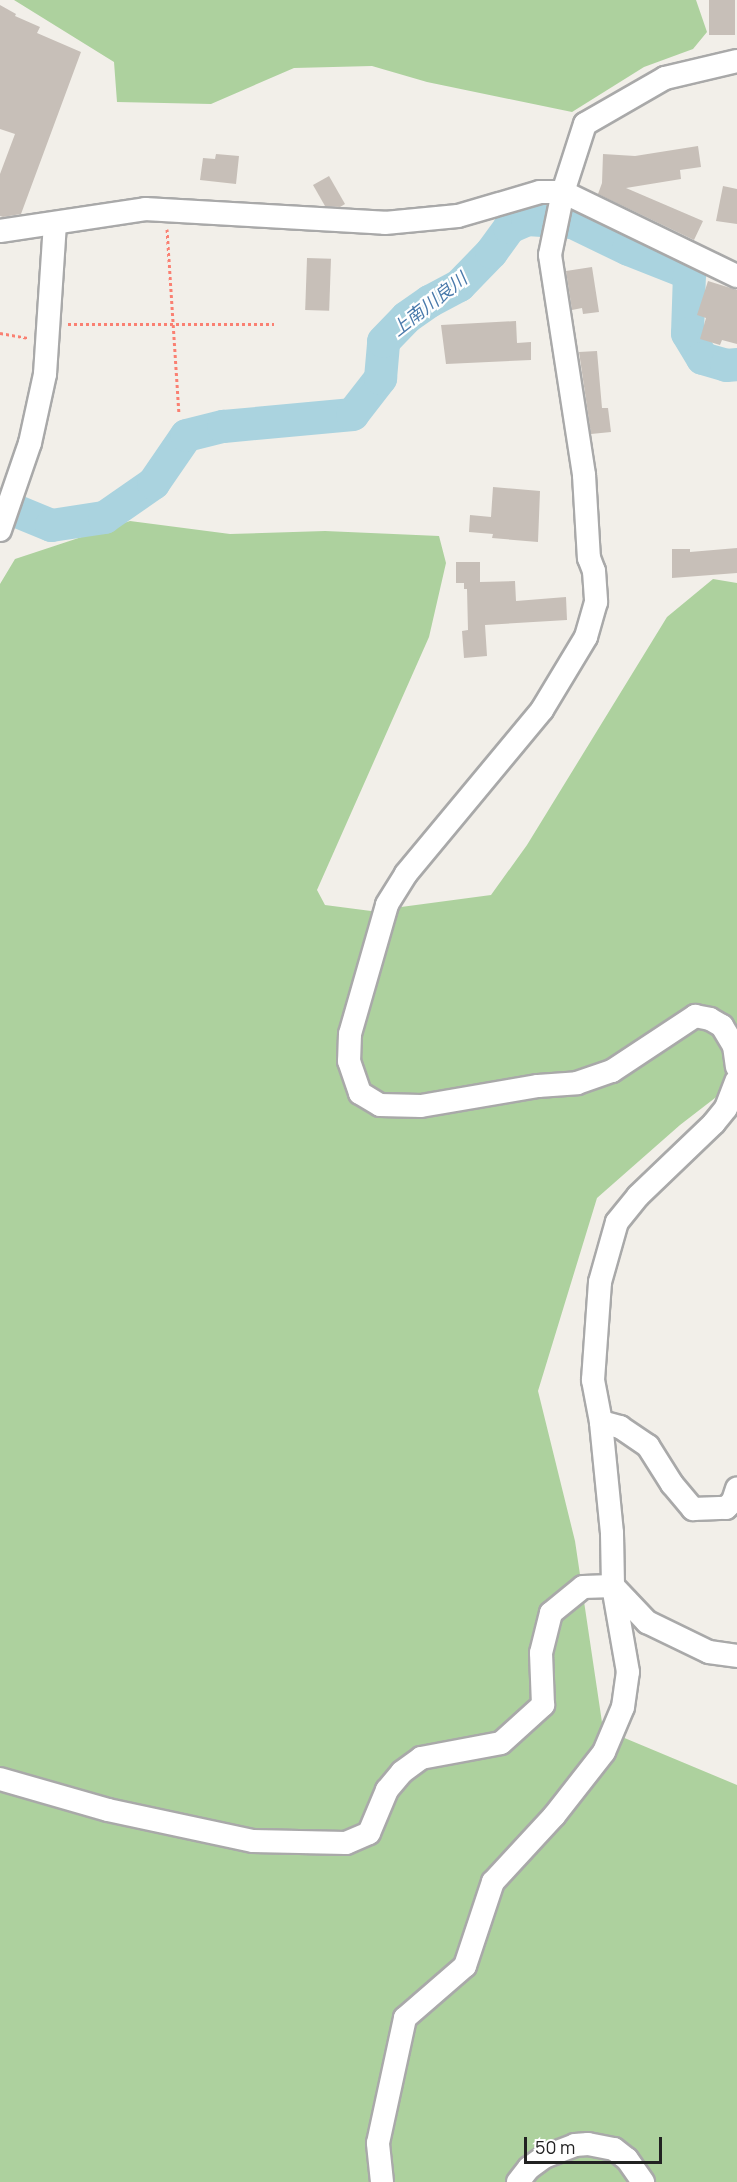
<!DOCTYPE html>
<html>
<head>
<meta charset="utf-8">
<style>
	body { margin:0 }
	#map { position:relative; width:737px; height:2182px; overflow:hidden; background:#f2efe9; font-family:Manrope,"Noto Sans JP",sans-serif }
	div>[style] { position:absolute }
	.forest>* { inset:0; background:#add19e }
	.river>* { height:33px; margin:-16.5px; padding:0 16.5px; transform-origin:16.5px; border-radius:16.5px; background:#aad3df }
	.building>* { inset:0; background:#c7bfb8; transform-origin:0 0 }
	.path>* { height:3px; margin-top:-1.5px; transform-origin:0; background:repeating-linear-gradient(90deg,#fa8072 0 3px,transparent 0 6px) }
	.roads { filter:drop-shadow(2px 0 #a9a9a9) drop-shadow(-2px 0 #a9a9a9) drop-shadow(0 2px #a9a9a9) drop-shadow(0 -2px #a9a9a9) }
	.street>* { height:22px; margin:-11px; padding:0 11px; transform-origin:11px; border-radius:11px; background:#fff }
	span { translate:-50% -50%; white-space:nowrap; text-align:center; line-height:1.15; -webkit-text-stroke:4.5px #fff; paint-order:stroke }
	.water-label { font-size:18px; color:#4a7aab; font-style:italic }
	.scale { position:absolute; left:524px; top:2137px; width:138px; height:27px; box-sizing:border-box; border:3px solid #222; border-top:0; padding-left:8px; font-size:18px; line-height:21px; white-space:nowrap; color:#222; -webkit-text-stroke:4px #fff; paint-order:stroke }
</style>
</head>
<body>
<div id="map">
	<div class="forest">
		<i style="clip-path:polygon(14px 0,696px 0,707px 32px,693px 49px,644px 67px,572px 112px,427px 82px,372px 66px,294px 68px,211px 104px,117px 102px,114px 62px)"></i>
		<i style="clip-path:polygon(130px 521px,230px 534px,325px 531px,439px 536px,446px 563px,429px 637px,317px 890px,325px 905px,371px 911px,491px 895px,527px 845px,667px 617px,713px 579px,737px 583px,737px 1081px,680px 1125px,597px 1198px,538px 1391px,575px 1541px,603px 1729px,737px 1785px,737px 2182px,0 2182px,0 584px,15px 559px)"></i>
	</div>
	<div class="river">
		<i style="left:0;top:504px;width:55px;rotate:22.4deg"></i>
		<i style="left:51px;top:525px;width:54px;rotate:-8.6deg"></i>
		<i style="left:104px;top:517px;width:60px;rotate:-34.8deg"></i>
		<i style="left:153px;top:483px;width:58px;rotate:-55.5deg"></i>
		<i style="left:186px;top:435px;width:38px;rotate:-14deg"></i>
		<i style="left:223px;top:426px;width:130px;rotate:-5.3deg"></i>
		<i style="left:352px;top:414px;width:46px;rotate:-52.1deg"></i>
		<i style="left:380px;top:378px;width:37px;rotate:-85deg"></i>
		<i style="left:383px;top:341px;width:33px;rotate:-46deg"></i>
		<i style="left:406px;top:317px;width:28px;rotate:-35deg"></i>
		<i style="left:429px;top:301px;width:34px;rotate:-28deg"></i>
		<i style="left:459px;top:285px;width:46px;rotate:-45.9deg"></i>
		<i style="left:491px;top:252px;width:31px;rotate:-54deg"></i>
		<i style="left:509px;top:227px;width:20px;rotate:-24deg"></i>
		<i style="left:527px;top:219px;width:45px;rotate:3.8deg"></i>
		<i style="left:572px;top:222px;width:62px;rotate:25.7deg"></i>
		<i style="left:628px;top:249px;width:66px;rotate:21.5deg"></i>
		<i style="left:689px;top:273px;width:60px;rotate:91.9deg"></i>
		<i style="left:687px;top:333px;width:29px;rotate:59deg"></i>
		<i style="left:702px;top:358px;width:25px;rotate:16deg"></i>
		<i style="left:726px;top:365px;width:11px;rotate:-5deg"></i>
	</div>
	<div class="building">
		<i style="left:709px;top:0;width:26px;height:35px"></i>
		<i style="clip-path:polygon(0 5px,16px 14px,15px 16px,40px 27px,37px 33px,81px 52px,21px 214px,3px 217px,0 216px,0 174px,15px 134px,0 129px)"></i>
		<i style="clip-path:polygon(698px 146px,701px 167px,680px 170px,681px 179px,626px 188px,703px 221px,694px 240px,598px 194px,602px 183px,603px 154px,635px 156px)"></i>
		<i style="clip-path:polygon(216px 154px,239px 156px,236px 184px,200px 180px,203px 158px,215px 159px)"></i>
		<i style="clip-path:polygon(329px 176px,345px 204px,340px 207px,325px 206px,313px 185px)"></i>
		<i style="clip-path:polygon(723px 186px,737px 189px,737px 224px,716px 221px)"></i>
		<i style="left:307px;top:258px;width:24px;height:52px;rotate:2deg"></i>
		<i style="clip-path:polygon(592px 267px,599px 312px,583px 314px,582px 308px,572px 310px,566px 271px)"></i>
		<i style="clip-path:polygon(708px 281px,737px 290px,737px 344px,722px 340px,720px 345px,700px 339px,706px 318px,697px 315px)"></i>
		<i style="clip-path:polygon(516px 321px,517px 343px,531px 342px,531px 360px,446px 364px,441px 325px)"></i>
		<i style="clip-path:polygon(597px 351px,602px 408px,608px 408px,611px 432px,591px 434px,579px 352px)"></i>
		<i style="clip-path:polygon(493px 487px,540px 491px,538px 542px,492px 538px,493px 534px,469px 532px,470px 515px,491px 517px)"></i>
		<i style="clip-path:polygon(737px 548px,737px 573px,672px 578px,672px 549px,690px 549px,690px 552px)"></i>
		<i style="clip-path:polygon(456px 562px,480px 562px,480px 582px,515px 581px,516px 601px,566px 597px,567px 620px,485px 625px,487px 656px,464px 658px,462px 631px,468px 630px,467px 589px,464px 589px,464px 583px,456px 583px)"></i>
	</div>
	<div class="path">
		<i style="left:167px;top:229px;width:184px;rotate:86.3deg"></i>
		<i style="left:68px;top:324px;width:206px"></i>
		<i style="left:0;top:333px;width:28px;rotate:10deg"></i>
	</div>
	<div class="roads">
		<div class="street">
			<i style="left:737px;top:61px;width:74px;rotate:166.7deg"></i>
			<i style="left:665px;top:78px;width:92px;rotate:150.1deg"></i>
			<i style="left:585px;top:124px;width:71px;rotate:107.9deg"></i>
			<i style="left:563px;top:192px;width:64px;rotate:101.7deg"></i>
			<i style="left:550px;top:255px;width:223px;rotate:81.2deg"></i>
			<i style="left:584px;top:475px;width:83px;rotate:86.6deg"></i>
			<i style="left:589px;top:558px;width:14px;rotate:69deg"></i>
			<i style="left:594px;top:571px;width:31px;rotate:86deg"></i>
			<i style="left:596px;top:602px;width:36px;rotate:106deg"></i>
			<i style="left:586px;top:637px;width:85px;rotate:121.1deg"></i>
			<i style="left:542px;top:710px;width:213px;rotate:129.7deg"></i>
			<i style="left:406px;top:874px;width:36px;rotate:122deg"></i>
			<i style="left:387px;top:905px;width:134px;rotate:106deg"></i>
			<i style="left:350px;top:1034px;width:27px;rotate:92deg"></i>
			<i style="left:349px;top:1061px;width:34px;rotate:71deg"></i>
			<i style="left:360px;top:1093px;width:23px;rotate:31deg"></i>
			<i style="left:380px;top:1105px;width:41px;rotate:1.4deg"></i>
			<i style="left:421px;top:1106px;width:119px;rotate:-9.7deg"></i>
			<i style="left:538px;top:1086px;width:39px;rotate:-4deg"></i>
			<i style="left:577px;top:1083px;width:37px;rotate:-19deg"></i>
			<i style="left:612px;top:1071px;width:100px;rotate:-33.5deg"></i>
			<i style="left:695px;top:1016px;width:15px;rotate:11deg"></i>
			<i style="left:710px;top:1019px;width:14px;rotate:30deg"></i>
			<i style="left:722px;top:1026px;width:23px;rotate:59deg"></i>
			<i style="left:734px;top:1046px;width:21px;rotate:82deg"></i>
			<i style="left:0;top:231px;width:147px;rotate:-8.6deg"></i>
			<i style="left:145px;top:209px;width:240px;rotate:3.3deg"></i>
			<i style="left:385px;top:223px;width:73px;rotate:-5.5deg"></i>
			<i style="left:458px;top:216px;width:85px;rotate:-16.3deg"></i>
			<i style="left:540px;top:192px;width:23px"></i>
			<i style="left:563px;top:192px;width:193px;rotate:25.8deg"></i>
			<i style="left:0;top:530px;width:92px;rotate:-71deg"></i>
			<i style="left:30px;top:443px;width:71px;rotate:-77.7deg"></i>
			<i style="left:45px;top:374px;width:150px;rotate:-86.2deg"></i>
			<i style="left:601px;top:1422px;width:20px;rotate:15deg"></i>
			<i style="left:620px;top:1427px;width:34px;rotate:34deg"></i>
			<i style="left:648px;top:1446px;width:45px;rotate:57.7deg"></i>
			<i style="left:672px;top:1484px;width:33px;rotate:50deg"></i>
			<i style="left:693px;top:1509px;width:33px;rotate:-2deg"></i>
			<i style="left:726px;top:1508px;width:10px;rotate:-45deg"></i>
			<i style="left:733px;top:1501px;width:13px;rotate:-72deg"></i>
			<i style="left:0;top:1779px;width:112px;rotate:16deg"></i>
			<i style="left:108px;top:1810px;width:148px;rotate:12.1deg"></i>
			<i style="left:253px;top:1841px;width:93px;rotate:1.2deg"></i>
			<i style="left:346px;top:1843px;width:25px;rotate:-23deg"></i>
			<i style="left:369px;top:1833px;width:47px;rotate:-67.3deg"></i>
			<i style="left:387px;top:1790px;width:23px;rotate:-50deg"></i>
			<i style="left:402px;top:1772px;width:24px;rotate:-36deg"></i>
			<i style="left:421px;top:1758px;width:81px;rotate:-10.6deg"></i>
			<i style="left:501px;top:1743px;width:57px;rotate:-42.1deg"></i>
			<i style="left:543px;top:1705px;width:52px;rotate:-92.2deg"></i>
			<i style="left:541px;top:1653px;width:41px;rotate:-76deg"></i>
			<i style="left:551px;top:1613px;width:41px;rotate:-39.1deg"></i>
			<i style="left:583px;top:1587px;width:30px;rotate:-2deg"></i>
			<i style="left:613px;top:1586px;width:50px;rotate:46.6deg"></i>
			<i style="left:647px;top:1622px;width:69px;rotate:25.8deg"></i>
			<i style="left:709px;top:1652px;width:28px;rotate:8deg"></i>
			<i style="left:382px;top:2182px;width:39px;rotate:-96deg"></i>
			<i style="left:378px;top:2143px;width:128px;rotate:-77.8deg"></i>
			<i style="left:405px;top:2018px;width:79px;rotate:-40.9deg"></i>
			<i style="left:465px;top:1966px;width:89px;rotate:-71.6deg"></i>
			<i style="left:493px;top:1882px;width:90px;rotate:-47.3deg"></i>
			<i style="left:554px;top:1816px;width:81px;rotate:-52deg"></i>
			<i style="left:604px;top:1752px;width:49px;rotate:-67.1deg"></i>
			<i style="left:623px;top:1707px;width:35px;rotate:-82deg"></i>
			<i style="left:628px;top:1672px;width:87px;rotate:-99.9deg"></i>
			<i style="left:613px;top:1586px;width:53px;rotate:-91.1deg"></i>
			<i style="left:612px;top:1533px;width:112px;rotate:-95.7deg"></i>
			<i style="left:601px;top:1422px;width:43px;rotate:-100.8deg"></i>
			<i style="left:593px;top:1380px;width:98px;rotate:-85.9deg"></i>
			<i style="left:600px;top:1282px;width:62px;rotate:-74.2deg"></i>
			<i style="left:617px;top:1222px;width:33px;rotate:-51deg"></i>
			<i style="left:638px;top:1196px;width:105px;rotate:-43.8deg"></i>
			<i style="left:714px;top:1123px;width:19px;rotate:-51deg"></i>
			<i style="left:726px;top:1108px;width:30px;rotate:-69deg"></i>
			<i style="left:518px;top:2182px;width:18px;rotate:-52deg"></i>
			<i style="left:529px;top:2168px;width:19px;rotate:-36deg"></i>
			<i style="left:544px;top:2157px;width:33px;rotate:-21deg"></i>
			<i style="left:575px;top:2145px;width:13px;rotate:-4deg"></i>
			<i style="left:588px;top:2144px;width:26px;rotate:11deg"></i>
			<i style="left:614px;top:2149px;width:16px;rotate:38deg"></i>
			<i style="left:627px;top:2159px;width:28px;rotate:55deg"></i>
		</div>
	</div>
	<div class="water-label">
		<span style="left:429px;top:304px;rotate:-38deg">上南川良川</span>
	</div>
	<div class="scale">50 m</div>
</div>
</body>
</html>
